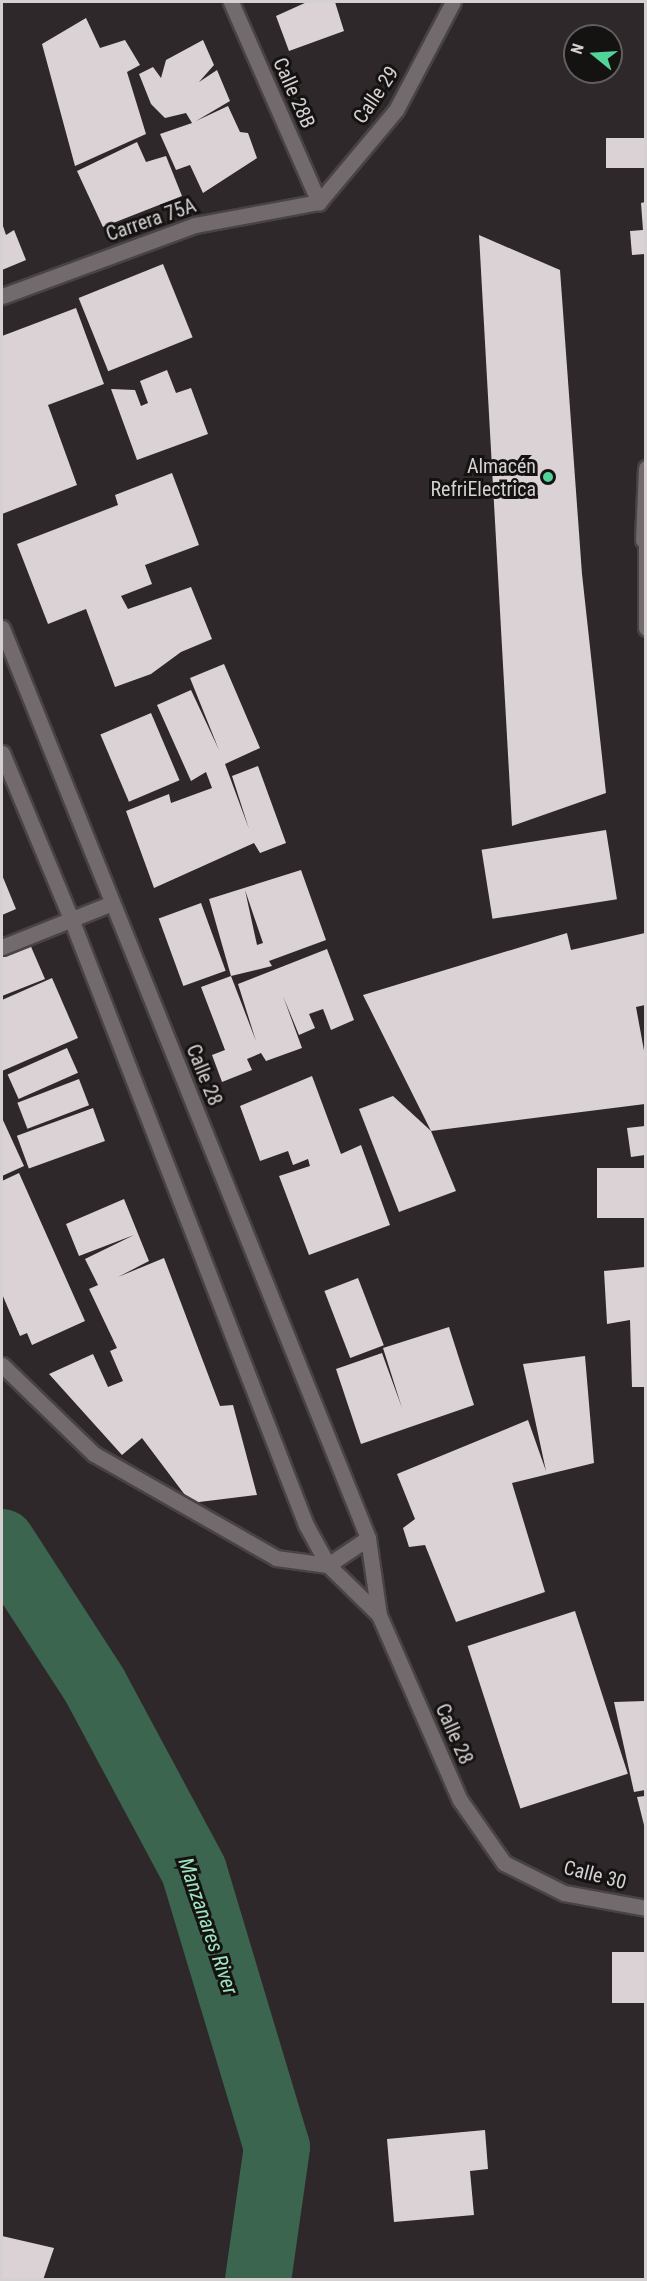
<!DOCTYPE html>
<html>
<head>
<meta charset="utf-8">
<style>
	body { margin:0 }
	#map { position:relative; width:647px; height:2281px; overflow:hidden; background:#2f282a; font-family:"Roboto Condensed",sans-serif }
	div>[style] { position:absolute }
	.river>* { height:66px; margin:-33px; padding:0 33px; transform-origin:33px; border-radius:33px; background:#3b654f }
	.building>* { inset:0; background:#dbd2d5; transform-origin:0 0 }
	.roads { filter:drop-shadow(2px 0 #484344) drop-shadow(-2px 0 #484344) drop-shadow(0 2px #484344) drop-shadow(0 -2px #484344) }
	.lane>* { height:15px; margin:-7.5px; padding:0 7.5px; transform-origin:7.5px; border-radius:7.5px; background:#726a6d }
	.street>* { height:15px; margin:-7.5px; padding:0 7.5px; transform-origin:7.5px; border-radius:7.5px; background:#726a6d }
	.dots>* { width:16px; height:16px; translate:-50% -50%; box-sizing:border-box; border:3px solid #151212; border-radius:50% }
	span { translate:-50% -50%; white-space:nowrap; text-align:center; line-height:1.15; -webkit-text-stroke:6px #151212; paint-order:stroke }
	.street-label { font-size:20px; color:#d5d1d2 }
	.poi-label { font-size:20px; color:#d5d1d2 }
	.right { translate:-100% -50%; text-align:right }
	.water-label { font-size:21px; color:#9ee5be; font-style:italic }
	.frame { position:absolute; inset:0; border:3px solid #d5d1d2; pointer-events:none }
	.north { position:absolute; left:563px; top:24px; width:60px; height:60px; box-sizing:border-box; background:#151212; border:2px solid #625e5f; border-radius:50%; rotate:288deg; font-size:16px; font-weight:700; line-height:24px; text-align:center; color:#d5d1d2 }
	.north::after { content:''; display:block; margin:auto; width:21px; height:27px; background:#52d397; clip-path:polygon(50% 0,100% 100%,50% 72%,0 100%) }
</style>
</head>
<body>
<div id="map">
	<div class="river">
		<i style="left:2px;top:1542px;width:171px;rotate:57.1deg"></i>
		<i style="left:95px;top:1686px;width:210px;rotate:61.8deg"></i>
		<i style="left:194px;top:1871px;width:288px;rotate:73.3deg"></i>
		<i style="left:277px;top:2147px;width:134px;rotate:98.1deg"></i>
	</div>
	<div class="building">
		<i style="clip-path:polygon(307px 2px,335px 2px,344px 31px,289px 51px,276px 16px)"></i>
		<i style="clip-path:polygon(86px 18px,100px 48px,125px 40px,140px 65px,127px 72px,146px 134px,75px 166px,42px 44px)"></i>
		<i style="clip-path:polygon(203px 40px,214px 65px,199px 82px,217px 70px,230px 101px,196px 121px,228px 106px,240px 132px,248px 133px,257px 158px,203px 193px,190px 165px,176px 170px,160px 134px,192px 123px,186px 113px,165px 118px,151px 104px,139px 74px,153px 67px,161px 78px,166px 60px)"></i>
		<i style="left:645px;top:138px;width:30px;height:39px;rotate:90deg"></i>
		<i style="clip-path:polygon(137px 142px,146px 162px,166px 156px,182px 196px,103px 227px,77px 171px)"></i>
		<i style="clip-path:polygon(645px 202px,645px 254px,632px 255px,630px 231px,643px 230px,641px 203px)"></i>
		<i style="clip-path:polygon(2px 223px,6px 235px,14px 230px,26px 260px,2px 270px)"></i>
		<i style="clip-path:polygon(479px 235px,560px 270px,582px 574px,606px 793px,512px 826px)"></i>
		<i style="left:163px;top:264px;width:79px;height:91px;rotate:68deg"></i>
		<i style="clip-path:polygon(76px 308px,104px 384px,48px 405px,77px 485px,2px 514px,2px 336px)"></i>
		<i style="clip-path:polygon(167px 370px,176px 393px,191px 388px,208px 434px,137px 460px,111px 389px,135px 390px,141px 406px,148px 403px,140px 381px)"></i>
		<i style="clip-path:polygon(172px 473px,199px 545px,145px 565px,152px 584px,121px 596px,128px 609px,191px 587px,212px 639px,181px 652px,151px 674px,115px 687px,86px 609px,48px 624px,17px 544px,118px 505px,115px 495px)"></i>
		<i style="clip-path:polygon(224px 664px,260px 748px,225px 764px,249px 829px,232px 776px,258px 766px,286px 843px,260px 853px,254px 843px,154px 888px,126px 811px,169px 794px,171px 803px,212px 788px,206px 772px,191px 781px,157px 705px,191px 690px,219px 750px,190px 678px)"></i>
		<i style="left:151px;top:713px;width:73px;height:55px;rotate:67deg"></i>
		<i style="left:606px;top:830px;width:70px;height:126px;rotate:81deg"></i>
		<i style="clip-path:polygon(evenodd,301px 870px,326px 940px,269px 961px,272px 966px,231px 976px,256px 1041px,238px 984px,327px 949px,354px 1020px,331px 1030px,323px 1009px,309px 1014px,315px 1028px,299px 1035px,283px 996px,302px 1048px,266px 1061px,261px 1053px,247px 1059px,252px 1070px,222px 1082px,212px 1055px,225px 1050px,201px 987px,231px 976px,209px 899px,301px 870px,245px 890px,263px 943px,257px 945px,245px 890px)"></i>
		<i style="clip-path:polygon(2px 875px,16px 909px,2px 915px)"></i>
		<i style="left:201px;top:903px;width:72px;height:45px;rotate:70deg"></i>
		<i style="clip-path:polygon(567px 933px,571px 950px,645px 933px,645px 1005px,636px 1007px,645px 1056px,645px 1104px,431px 1131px,363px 995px)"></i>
		<i style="clip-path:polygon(29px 942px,45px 979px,2px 996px,2px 953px)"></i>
		<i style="clip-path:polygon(52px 978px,78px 1038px,2px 1071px,2px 1000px)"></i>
		<i style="left:67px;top:1048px;width:27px;height:65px;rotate:66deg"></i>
		<i style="clip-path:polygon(312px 1076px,341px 1154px,361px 1145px,390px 1225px,309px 1255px,279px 1176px,310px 1166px,308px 1159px,293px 1165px,288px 1151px,260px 1161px,240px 1106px)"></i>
		<i style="left:79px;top:1079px;width:28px;height:66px;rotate:69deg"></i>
		<i style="clip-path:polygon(393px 1096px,431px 1131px,456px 1191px,399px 1212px,359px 1109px)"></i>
		<i style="left:93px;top:1108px;width:35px;height:81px;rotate:70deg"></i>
		<i style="clip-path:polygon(2px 1118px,24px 1166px,2px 1176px)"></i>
		<i style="clip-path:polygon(645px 1126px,645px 1155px,631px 1157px,627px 1128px)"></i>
		<i style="left:645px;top:1168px;width:50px;height:48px;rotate:90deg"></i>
		<i style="clip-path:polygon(19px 1173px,85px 1321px,32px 1345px,27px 1333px,20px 1336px,2px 1294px,2px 1181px)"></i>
		<i style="clip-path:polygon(124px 1199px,149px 1261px,118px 1277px,164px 1258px,220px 1406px,233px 1405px,257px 1495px,191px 1503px,142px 1438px,122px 1455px,49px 1374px,93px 1354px,108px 1387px,123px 1381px,110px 1351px,117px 1348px,89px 1289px,98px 1285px,85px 1259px,134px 1235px,79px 1256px,66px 1224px)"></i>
		<i style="clip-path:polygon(645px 1267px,645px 1387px,632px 1387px,630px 1320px,607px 1324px,604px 1271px)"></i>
		<i style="left:358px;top:1278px;width:72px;height:36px;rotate:69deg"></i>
		<i style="clip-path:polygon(449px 1327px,474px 1405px,361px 1444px,336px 1369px,382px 1353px,402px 1408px,383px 1348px)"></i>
		<i style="clip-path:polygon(585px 1356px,594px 1463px,512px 1483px,545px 1592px,456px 1622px,425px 1545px,409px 1547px,403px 1528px,415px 1519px,397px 1474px,528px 1420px,546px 1471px,523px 1364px)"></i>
		<i style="left:575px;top:1611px;width:171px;height:113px;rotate:72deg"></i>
		<i style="clip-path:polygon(645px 1701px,645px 1790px,634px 1792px,614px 1702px)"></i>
		<i style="clip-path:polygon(645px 1796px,645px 1829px,637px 1797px)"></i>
		<i style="left:645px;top:1952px;width:51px;height:33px;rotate:90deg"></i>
		<i style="clip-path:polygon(485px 2130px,488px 2169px,470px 2171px,474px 2215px,394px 2222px,387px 2139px)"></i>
		<i style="clip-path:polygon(2px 2236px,54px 2248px,43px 2280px,2px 2280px)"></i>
	</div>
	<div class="roads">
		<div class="lane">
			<i style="left:643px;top:540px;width:72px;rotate:-87.6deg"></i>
			<i style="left:646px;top:540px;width:88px;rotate:90deg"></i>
		</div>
		<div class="street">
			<i style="left:231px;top:2px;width:219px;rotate:66.3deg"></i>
			<i style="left:319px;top:202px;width:120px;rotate:-50.1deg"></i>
			<i style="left:396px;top:110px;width:122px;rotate:-62.2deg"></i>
			<i style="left:2px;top:296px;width:206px;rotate:-20.2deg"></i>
			<i style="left:195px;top:225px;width:126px;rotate:-10.5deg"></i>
			<i style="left:2px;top:628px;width:981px;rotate:68.09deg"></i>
			<i style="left:368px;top:1538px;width:78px;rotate:81.9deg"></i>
			<i style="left:379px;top:1615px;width:202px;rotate:66.4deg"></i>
			<i style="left:460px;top:1800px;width:77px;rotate:55.1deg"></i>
			<i style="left:504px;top:1863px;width:67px;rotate:26.6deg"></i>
			<i style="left:564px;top:1893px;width:83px;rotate:10.4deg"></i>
			<i style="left:2px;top:753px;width:177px;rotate:67.4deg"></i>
			<i style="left:70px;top:916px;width:653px;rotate:68.82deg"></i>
			<i style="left:306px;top:1525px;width:46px;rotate:61.2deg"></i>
			<i style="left:328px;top:1565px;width:71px;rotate:44.4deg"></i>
			<i style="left:2px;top:947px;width:118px;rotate:-21.8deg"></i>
			<i style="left:2px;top:1365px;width:128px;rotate:44.1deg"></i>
			<i style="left:94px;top:1454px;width:210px;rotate:29.7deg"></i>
			<i style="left:276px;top:1558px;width:52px;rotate:7.7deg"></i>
			<i style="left:328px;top:1565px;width:48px;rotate:-34deg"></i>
		</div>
	</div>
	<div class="dots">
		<i style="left:548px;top:477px;background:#52d397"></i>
	</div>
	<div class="street-label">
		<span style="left:294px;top:93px;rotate:66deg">Calle 28B</span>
		<span style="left:376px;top:95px;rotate:-56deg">Calle 29</span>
		<span style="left:151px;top:220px;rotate:-19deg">Carrera 75A</span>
		<span style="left:204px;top:1075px;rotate:68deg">Calle 28</span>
		<span style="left:454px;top:1734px;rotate:66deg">Calle 28</span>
		<span style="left:595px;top:1875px;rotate:14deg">Calle 30</span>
	</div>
	<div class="poi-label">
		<span class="right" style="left:536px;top:478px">Almacén<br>RefriElectrica</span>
	</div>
	<div class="water-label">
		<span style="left:208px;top:1926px;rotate:71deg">Manzanares River</span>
	</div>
	<div class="frame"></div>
	<div class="north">N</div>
</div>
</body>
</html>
